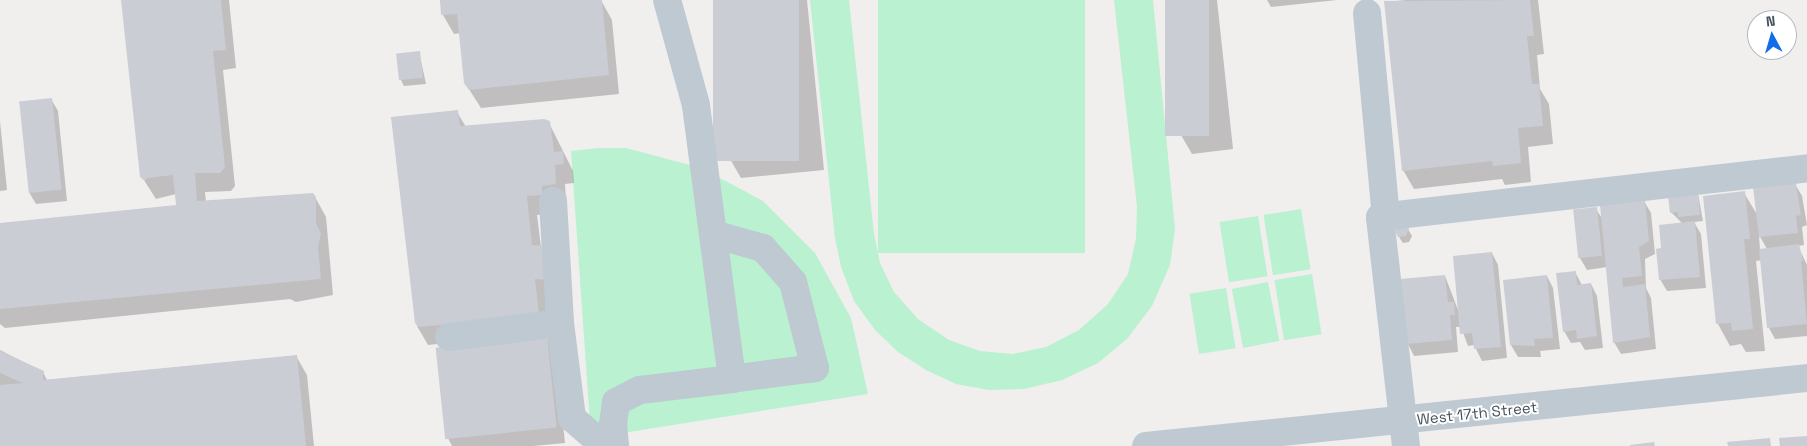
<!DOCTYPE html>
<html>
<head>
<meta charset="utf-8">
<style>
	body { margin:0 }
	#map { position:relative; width:1807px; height:446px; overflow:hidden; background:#f1eeee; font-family:"Space Grotesk",sans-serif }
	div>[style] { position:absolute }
	.green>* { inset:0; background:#baf1d0; transform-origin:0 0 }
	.shadow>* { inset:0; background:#0003 }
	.building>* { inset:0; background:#cbcdd4; transform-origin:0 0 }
	.minor>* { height:28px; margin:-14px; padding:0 14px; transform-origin:14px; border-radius:14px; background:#bec9d1 }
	span { translate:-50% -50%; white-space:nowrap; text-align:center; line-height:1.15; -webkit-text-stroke:4px #fff; paint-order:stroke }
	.street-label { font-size:15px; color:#46525d }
	.north { position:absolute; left:1747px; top:10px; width:50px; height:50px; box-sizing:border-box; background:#fff; border:1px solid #b5babe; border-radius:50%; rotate:354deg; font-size:14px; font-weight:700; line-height:20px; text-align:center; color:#46525d }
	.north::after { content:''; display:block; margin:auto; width:18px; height:22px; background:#106eea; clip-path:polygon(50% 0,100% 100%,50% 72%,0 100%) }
</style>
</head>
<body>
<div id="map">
	<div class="green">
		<i style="clip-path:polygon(810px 0,849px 0,874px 234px,880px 263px,894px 292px,918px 319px,949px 340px,980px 351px,1012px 354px,1046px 347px,1079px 330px,1108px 304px,1128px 274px,1136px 239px,1137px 207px,1114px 0,1153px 0,1175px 229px,1170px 265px,1152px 306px,1127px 339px,1098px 363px,1062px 380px,1024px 389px,989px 390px,956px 384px,926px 370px,898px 352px,875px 330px,854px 301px,841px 267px,835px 238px)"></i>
		<i style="left:878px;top:0;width:207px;height:253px"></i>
		<i style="clip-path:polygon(599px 148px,626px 148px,701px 168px,763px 201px,815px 253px,851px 318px,868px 394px,604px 436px,590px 423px,571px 151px)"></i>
		<i style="left:1301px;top:209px;width:61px;height:38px;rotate:81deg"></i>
		<i style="left:1258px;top:216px;width:61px;height:39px;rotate:81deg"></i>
		<i style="left:1312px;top:274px;width:61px;height:38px;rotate:81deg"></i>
		<i style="left:1268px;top:282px;width:60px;height:37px;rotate:79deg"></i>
		<i style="left:1226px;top:288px;width:61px;height:37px;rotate:81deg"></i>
	</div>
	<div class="shadow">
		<i style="clip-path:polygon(123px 0,229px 0,236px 68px,223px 70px,235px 186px,231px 191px,205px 192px,206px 202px,315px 197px,326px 217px,333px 295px,296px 302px,290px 299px,5px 328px,0 324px,0 224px,177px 206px,176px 194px,156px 199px,142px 177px)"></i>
		<i style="clip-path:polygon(440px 0,602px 2px,612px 20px,619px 94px,481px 108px,465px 83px,461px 33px,454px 34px,443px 15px)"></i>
		<i style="clip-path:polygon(714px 0,807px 0,824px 170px,741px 178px,730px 159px)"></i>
		<i style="clip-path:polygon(1167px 0,1217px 0,1233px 149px,1192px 154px,1181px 135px)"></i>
		<i style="clip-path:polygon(1267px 0,1337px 0,1271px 7px)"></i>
		<i style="clip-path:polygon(1406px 0,1538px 0,1544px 54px,1537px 55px,1540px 89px,1549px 104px,1553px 144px,1528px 147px,1531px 182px,1505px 185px,1502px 179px,1414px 189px,1403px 170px,1385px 2px)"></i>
		<i style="clip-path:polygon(419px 52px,426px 84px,404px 86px,401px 80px)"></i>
		<i style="clip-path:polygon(51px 99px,58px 111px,67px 201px,36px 204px,29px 192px)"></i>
		<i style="clip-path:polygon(457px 112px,466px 127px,550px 125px,573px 171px,574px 183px,565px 184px,566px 202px,552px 214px,537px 215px,541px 247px,549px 248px,549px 332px,428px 345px,417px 326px,392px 118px)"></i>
		<i style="clip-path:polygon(0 121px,7px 190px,0 191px)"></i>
		<i style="clip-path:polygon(evenodd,1795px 184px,1802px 196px,1807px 225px,1802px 227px,1804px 245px,1798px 246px,1807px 265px,1807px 336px,1775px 339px,1769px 328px,1762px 260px,1756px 261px,1765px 351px,1746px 352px,1741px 344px,1730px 346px,1718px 324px,1705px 197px,1744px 193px,1758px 216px,1795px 184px,1759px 235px,1767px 249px,1760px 250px,1759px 235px)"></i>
		<i style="clip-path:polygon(1698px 194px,1703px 221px,1694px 222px,1701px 234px,1706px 288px,1667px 291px,1660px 279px,1663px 249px,1683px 224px,1671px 212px)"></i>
		<i style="clip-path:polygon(1644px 201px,1651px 213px,1655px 254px,1645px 259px,1646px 288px,1651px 298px,1656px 349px,1621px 354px,1614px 342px,1607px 267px,1587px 270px,1580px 258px,1596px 209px,1603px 220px)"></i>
		<i style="clip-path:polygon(1405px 224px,1412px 236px,1409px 242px,1403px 243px,1399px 237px)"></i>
		<i style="clip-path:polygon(1492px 253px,1498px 265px,1507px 358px,1482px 361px,1474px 345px,1468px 346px,1461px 327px,1456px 327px,1458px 352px,1414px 356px,1408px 344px,1445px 276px,1460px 315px)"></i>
		<i style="clip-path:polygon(1575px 272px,1582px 285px,1591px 284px,1597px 296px,1603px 348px,1585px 350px,1580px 342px,1571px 343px,1564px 331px)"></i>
		<i style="clip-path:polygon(1547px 276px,1553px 288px,1560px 349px,1540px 351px,1541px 357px,1518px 357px,1511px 345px)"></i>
		<i style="clip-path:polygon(546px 337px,556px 354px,565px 443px,533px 446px,452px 446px,448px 438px)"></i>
		<i style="clip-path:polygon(0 350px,43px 372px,47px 380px,296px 356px,307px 375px,314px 446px,0 446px)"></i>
	</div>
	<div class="building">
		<i style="clip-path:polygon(121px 0,221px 0,226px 50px,213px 51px,225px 167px,220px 173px,195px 173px,197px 201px,313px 193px,316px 197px,316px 223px,321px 234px,318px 247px,321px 279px,0 309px,0 223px,176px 205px,173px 175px,147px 178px,145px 181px,140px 177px)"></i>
		<i style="clip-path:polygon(440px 0,602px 0,609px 75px,469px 90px,464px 83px,457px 14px,441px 15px)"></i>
		<i style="left:713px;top:0;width:86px;height:161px"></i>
		<i style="left:1165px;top:0;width:44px;height:136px"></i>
		<i style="clip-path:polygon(1530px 0,1534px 36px,1527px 36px,1532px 84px,1539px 84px,1543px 126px,1518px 128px,1521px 163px,1493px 166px,1492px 161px,1402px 171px,1384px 1px)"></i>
		<i style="left:420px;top:51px;width:27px;height:24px;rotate:84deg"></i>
		<i style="left:52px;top:98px;width:92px;height:33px;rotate:84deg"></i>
		<i style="clip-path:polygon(458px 110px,460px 126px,544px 119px,550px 121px,554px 152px,563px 151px,564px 164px,555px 165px,556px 184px,542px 186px,542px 195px,527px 196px,532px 245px,547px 246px,549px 280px,535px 279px,539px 313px,531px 316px,419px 327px,415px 323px,391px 117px)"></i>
		<i style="clip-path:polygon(1796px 183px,1801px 215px,1796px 216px,1798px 233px,1759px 237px,1753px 187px)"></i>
		<i style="clip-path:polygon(1745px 191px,1750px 239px,1744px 239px,1753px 329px,1732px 331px,1731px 323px,1716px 324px,1703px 196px)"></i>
		<i style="clip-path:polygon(1698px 193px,1700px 215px,1678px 217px,1678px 212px,1670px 213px,1668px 196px)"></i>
		<i style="clip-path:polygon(1645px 200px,1649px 241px,1639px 247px,1642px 276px,1622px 278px,1623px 287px,1645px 284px,1650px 337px,1613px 343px,1600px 205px)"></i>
		<i style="left:1597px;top:207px;width:49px;height:24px;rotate:84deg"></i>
		<i style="clip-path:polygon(1695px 221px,1700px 277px,1659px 280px,1656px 249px,1661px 248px,1659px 225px)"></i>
		<i style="clip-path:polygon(1405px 223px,1409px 229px,1406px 236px,1398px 237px,1395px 231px,1398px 224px)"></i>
		<i style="clip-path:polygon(1799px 244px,1803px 261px,1801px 261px,1807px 324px,1767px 328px,1759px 249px)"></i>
		<i style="clip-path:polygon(1492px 252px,1501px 347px,1474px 349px,1472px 333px,1460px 334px,1453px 256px)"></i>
		<i style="clip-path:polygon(1576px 271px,1577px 285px,1591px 283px,1597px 336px,1577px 339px,1576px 330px,1563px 332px,1556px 273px)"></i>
		<i style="clip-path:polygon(1445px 275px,1448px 302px,1454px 302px,1455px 315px,1450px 315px,1452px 340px,1406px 344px,1400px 279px)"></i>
		<i style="clip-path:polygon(1547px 275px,1553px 338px,1534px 339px,1535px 346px,1510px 345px,1503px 280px)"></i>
		<i style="left:547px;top:336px;width:92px;height:112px;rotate:84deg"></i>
		<i style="clip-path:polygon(0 351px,44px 371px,43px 380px,297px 355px,306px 446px,0 446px,0 385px,23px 383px,0 373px)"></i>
		<i style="clip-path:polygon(1807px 436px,1807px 446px,1780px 446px,1779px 438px)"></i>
		<i style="clip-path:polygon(1770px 438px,1771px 446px,1728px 446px,1727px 442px)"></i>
		<i style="clip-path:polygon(1654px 442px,1655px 446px,1630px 446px,1630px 445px)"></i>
	</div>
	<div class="minor">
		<i style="left:1367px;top:13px;width:204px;rotate:84.7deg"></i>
		<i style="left:553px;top:201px;width:122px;rotate:86.7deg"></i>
		<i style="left:560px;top:323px;width:96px;rotate:82.8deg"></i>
		<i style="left:572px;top:418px;width:35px;rotate:41deg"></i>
		<i style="left:598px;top:441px;width:18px;rotate:16deg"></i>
		<i style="left:713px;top:234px;width:52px;rotate:15.6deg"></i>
		<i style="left:763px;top:248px;width:45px;rotate:48.6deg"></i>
		<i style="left:793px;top:282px;width:89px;rotate:75.7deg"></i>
		<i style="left:815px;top:368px;width:84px;rotate:172.5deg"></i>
		<i style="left:449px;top:337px;width:112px;rotate:-7.2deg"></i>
		<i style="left:615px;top:446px;width:22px;rotate:-95deg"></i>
		<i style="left:613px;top:424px;width:22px;rotate:-82deg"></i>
		<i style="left:616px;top:402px;width:27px;rotate:-27deg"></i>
		<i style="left:640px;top:390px;width:93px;rotate:-6.8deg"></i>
		<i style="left:732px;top:379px;width:276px;rotate:-97.5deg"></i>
		<i style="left:696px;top:105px;width:109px;rotate:-105.4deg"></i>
		<i style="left:1146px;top:446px;width:664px;rotate:-5.87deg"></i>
		<i style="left:1406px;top:446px;width:230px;rotate:-96.5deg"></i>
		<i style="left:1380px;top:217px;width:430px;rotate:-6.5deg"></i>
	</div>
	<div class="street-label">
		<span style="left:1477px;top:413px;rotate:-6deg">West 17th Street</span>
	</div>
	<div class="north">N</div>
</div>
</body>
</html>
